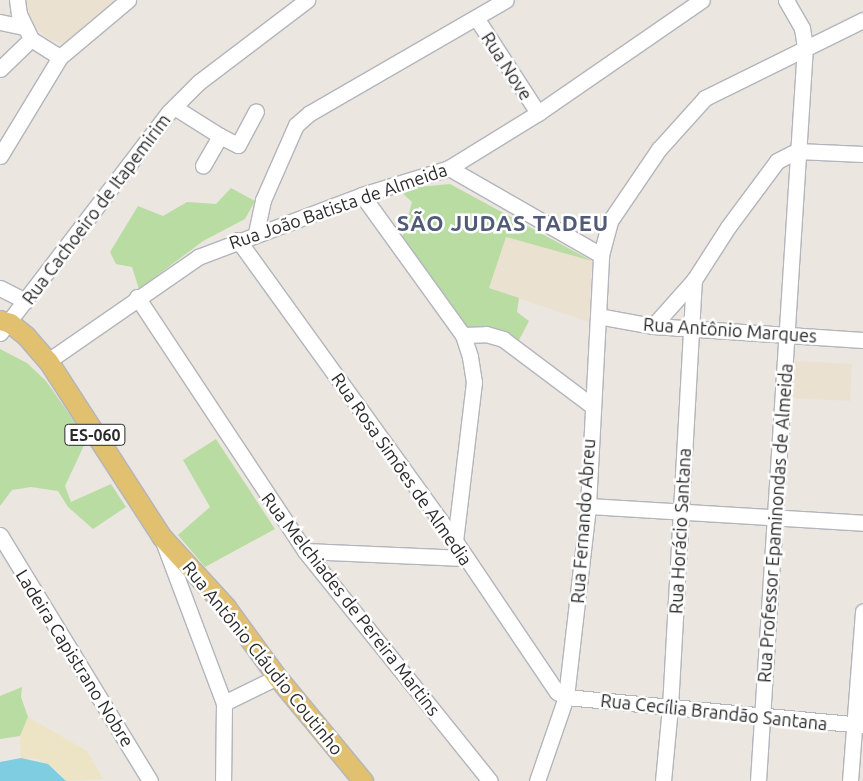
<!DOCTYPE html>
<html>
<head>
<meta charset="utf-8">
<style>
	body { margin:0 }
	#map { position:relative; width:863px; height:781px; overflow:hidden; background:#ebe6df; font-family:Ubuntu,sans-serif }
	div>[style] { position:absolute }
	.education>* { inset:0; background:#ebe1d1; transform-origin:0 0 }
	.green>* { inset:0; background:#b9dca2 }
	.sand>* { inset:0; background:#ede4c6 }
	.water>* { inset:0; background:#7ecde1 }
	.roads { filter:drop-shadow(1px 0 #b3b5bd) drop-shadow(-1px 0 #b3b5bd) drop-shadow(0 1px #b3b5bd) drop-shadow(0 -1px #b3b5bd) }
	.minor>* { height:15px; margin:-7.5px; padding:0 7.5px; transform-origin:7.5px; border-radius:7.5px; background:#fff }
	.major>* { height:19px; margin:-9.5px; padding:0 9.5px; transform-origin:9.5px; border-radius:9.5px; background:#e1c06f }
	span { translate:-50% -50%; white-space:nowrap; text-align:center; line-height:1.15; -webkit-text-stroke:5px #fff; paint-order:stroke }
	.shield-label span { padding:1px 4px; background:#fff; border:1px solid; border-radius:4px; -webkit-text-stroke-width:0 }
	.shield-label { font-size:16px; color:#2b2b2b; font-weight:700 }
	.street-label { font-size:18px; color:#2b2b2b }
	.district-label { font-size:22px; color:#515a77; font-weight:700; letter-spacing:1px }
</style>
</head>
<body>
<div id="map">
	<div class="education">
		<i style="clip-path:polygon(24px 0,116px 0,65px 44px,50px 40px,35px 27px)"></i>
		<i style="clip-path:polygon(506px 237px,592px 261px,589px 322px,488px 288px)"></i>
		<i style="left:793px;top:361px;width:59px;height:37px;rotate:3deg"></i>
	</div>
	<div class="green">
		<i style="clip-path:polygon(450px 184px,592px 261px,506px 237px,489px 288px,519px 298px,517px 312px,529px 321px,519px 340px,494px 328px,466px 330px,401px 243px,412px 202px,398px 189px)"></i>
		<i style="clip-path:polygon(231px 188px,255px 201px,245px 219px,203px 241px,139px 289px,132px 267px,116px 264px,110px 252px,138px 206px,163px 216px,187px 202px,216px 204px)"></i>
		<i style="clip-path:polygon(0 349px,27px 363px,46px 381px,87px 439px,65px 486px,71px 502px,111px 484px,126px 507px,93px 529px,68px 507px,58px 491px,31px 487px,12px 490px,0 506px)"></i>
		<i style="clip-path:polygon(216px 439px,275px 529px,205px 567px,178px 535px,210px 507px,183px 460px)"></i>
		<i style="clip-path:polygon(22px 687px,21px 697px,28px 717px,25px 727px,20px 736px,0 739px,0 696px)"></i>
	</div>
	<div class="sand">
		<i style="clip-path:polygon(28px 717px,87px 751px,103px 779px,66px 781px,58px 771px,37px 759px,21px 758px,20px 736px)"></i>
	</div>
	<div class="water">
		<i style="clip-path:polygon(21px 758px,48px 764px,66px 781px,0 781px,0 762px)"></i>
	</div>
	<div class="roads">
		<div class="minor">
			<i style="left:17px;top:0;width:14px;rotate:82deg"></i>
			<i style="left:19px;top:14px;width:28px;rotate:64deg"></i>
			<i style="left:31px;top:39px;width:34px;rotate:32deg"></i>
			<i style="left:477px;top:19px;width:112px;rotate:57deg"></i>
			<i style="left:0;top:22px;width:24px;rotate:12deg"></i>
			<i style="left:0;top:69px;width:43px;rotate:-44.1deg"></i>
			<i style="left:174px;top:107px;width:54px;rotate:32.2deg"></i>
			<i style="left:220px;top:136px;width:34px;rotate:120deg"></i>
			<i style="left:220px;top:136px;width:20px;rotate:27deg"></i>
			<i style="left:238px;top:145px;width:38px;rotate:-62deg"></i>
			<i style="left:0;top:156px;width:116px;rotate:-58.8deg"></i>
			<i style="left:60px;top:57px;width:89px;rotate:-40deg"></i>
			<i style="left:449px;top:168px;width:175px;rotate:29.8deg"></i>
			<i style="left:362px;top:195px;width:173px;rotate:54.2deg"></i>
			<i style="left:463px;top:335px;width:23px;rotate:72deg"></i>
			<i style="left:470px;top:357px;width:25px;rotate:81deg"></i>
			<i style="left:474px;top:382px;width:160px;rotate:96.8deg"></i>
			<i style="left:256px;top:233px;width:34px;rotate:-78deg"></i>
			<i style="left:263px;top:200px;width:82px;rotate:-66.3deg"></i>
			<i style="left:296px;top:125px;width:18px;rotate:-41deg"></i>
			<i style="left:310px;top:113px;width:226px;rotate:-30deg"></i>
			<i style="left:238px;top:240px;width:371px;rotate:54.2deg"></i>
			<i style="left:455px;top:541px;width:182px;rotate:56deg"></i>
			<i style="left:557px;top:692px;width:10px;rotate:29deg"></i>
			<i style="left:566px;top:697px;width:298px;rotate:5.4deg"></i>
			<i style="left:0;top:288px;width:29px;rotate:27deg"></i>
			<i style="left:137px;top:297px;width:305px;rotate:56.5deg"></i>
			<i style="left:305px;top:551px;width:295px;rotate:51.2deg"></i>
			<i style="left:598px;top:316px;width:56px;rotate:10.3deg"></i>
			<i style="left:653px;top:326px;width:210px;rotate:3.8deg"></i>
			<i style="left:653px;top:326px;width:62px;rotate:-48.3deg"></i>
			<i style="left:694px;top:280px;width:63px;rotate:-57.3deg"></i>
			<i style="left:728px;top:227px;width:82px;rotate:-53.4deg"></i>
			<i style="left:777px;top:161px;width:22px;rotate:-27deg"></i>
			<i style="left:797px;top:151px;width:66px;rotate:2.6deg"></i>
			<i style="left:0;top:333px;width:278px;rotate:-52.6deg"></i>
			<i style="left:169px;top:112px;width:42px;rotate:-45deg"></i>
			<i style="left:199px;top:82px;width:136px;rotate:-37.2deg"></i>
			<i style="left:463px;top:335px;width:23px;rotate:-2deg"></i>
			<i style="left:486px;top:334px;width:18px;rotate:16deg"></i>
			<i style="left:503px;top:339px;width:110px;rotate:36.9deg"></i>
			<i style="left:48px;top:361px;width:183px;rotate:-34.7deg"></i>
			<i style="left:198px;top:257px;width:175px;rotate:-20.7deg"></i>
			<i style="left:362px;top:195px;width:91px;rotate:-17.2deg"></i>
			<i style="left:449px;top:168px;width:105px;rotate:-31.7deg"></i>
			<i style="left:538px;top:113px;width:199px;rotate:-34.6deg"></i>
			<i style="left:588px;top:506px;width:276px;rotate:3.5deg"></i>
			<i style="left:0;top:535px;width:288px;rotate:58.6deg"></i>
			<i style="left:163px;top:541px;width:173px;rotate:69.4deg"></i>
			<i style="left:224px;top:703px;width:78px;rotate:90.7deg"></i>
			<i style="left:305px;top:551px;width:159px;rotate:2.5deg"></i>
			<i style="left:224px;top:703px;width:59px;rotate:-26.1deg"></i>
			<i style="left:537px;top:781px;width:89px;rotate:-71deg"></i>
			<i style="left:566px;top:697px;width:192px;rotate:-83.4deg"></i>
			<i style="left:588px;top:506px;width:251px;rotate:-87deg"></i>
			<i style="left:601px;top:255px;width:35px;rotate:-75deg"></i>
			<i style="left:610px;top:221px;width:87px;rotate:-55.8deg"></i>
			<i style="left:659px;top:149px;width:69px;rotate:-48deg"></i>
			<i style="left:705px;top:98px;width:176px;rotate:-26.3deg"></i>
			<i style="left:663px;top:781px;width:74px;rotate:-84.6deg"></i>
			<i style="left:670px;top:707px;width:428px;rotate:-86.8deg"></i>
			<i style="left:758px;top:781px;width:736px;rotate:-86.34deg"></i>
			<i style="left:805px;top:47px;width:19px;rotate:-99deg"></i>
			<i style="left:802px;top:28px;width:32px;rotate:-120deg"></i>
			<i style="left:850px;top:781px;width:170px;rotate:-85.6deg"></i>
		</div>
		<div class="major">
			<i style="left:0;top:320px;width:10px;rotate:17deg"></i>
			<i style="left:10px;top:323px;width:21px;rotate:39deg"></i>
			<i style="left:26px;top:336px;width:33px;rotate:49deg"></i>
			<i style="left:48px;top:361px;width:208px;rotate:57.1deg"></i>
			<i style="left:161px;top:536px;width:96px;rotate:47.5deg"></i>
			<i style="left:226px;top:607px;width:87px;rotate:53.9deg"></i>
			<i style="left:277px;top:677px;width:135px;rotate:50.4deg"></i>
		</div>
	</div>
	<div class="shield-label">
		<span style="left:95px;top:435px">ES-060</span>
	</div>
	<div class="street-label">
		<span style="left:507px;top:66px;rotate:57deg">Rua Nove</span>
		<span style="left:338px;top:206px;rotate:-19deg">Rua João Batista de Almeida</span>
		<span style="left:96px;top:209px;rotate:-53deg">Rua Cachoeiro de Itapemirim</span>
		<span style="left:730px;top:330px;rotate:4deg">Rua Antônio Marques</span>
		<span style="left:402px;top:469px;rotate:55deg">Rua Rosa Simões de Almedia</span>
		<span style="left:583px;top:521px;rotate:-86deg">Rua Fernando Abreu</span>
		<span style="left:775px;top:523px;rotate:-86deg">Rua Professor Epaminondas de Almeida</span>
		<span style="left:680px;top:531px;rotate:-87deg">Rua Horácio Santana</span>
		<span style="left:351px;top:604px;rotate:52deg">Rua Melchiades de Pereira Martins</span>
		<span style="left:75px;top:658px;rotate:58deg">Ladeira Capistrano Nobre</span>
		<span style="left:263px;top:658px;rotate:51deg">Rua Antônio Cláudio Coutinho</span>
		<span style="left:714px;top:712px;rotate:6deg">Rua Cecília Brandão Santana</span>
	</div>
	<div class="district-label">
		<span style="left:503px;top:223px">SÃO JUDAS TADEU</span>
	</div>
</div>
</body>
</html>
